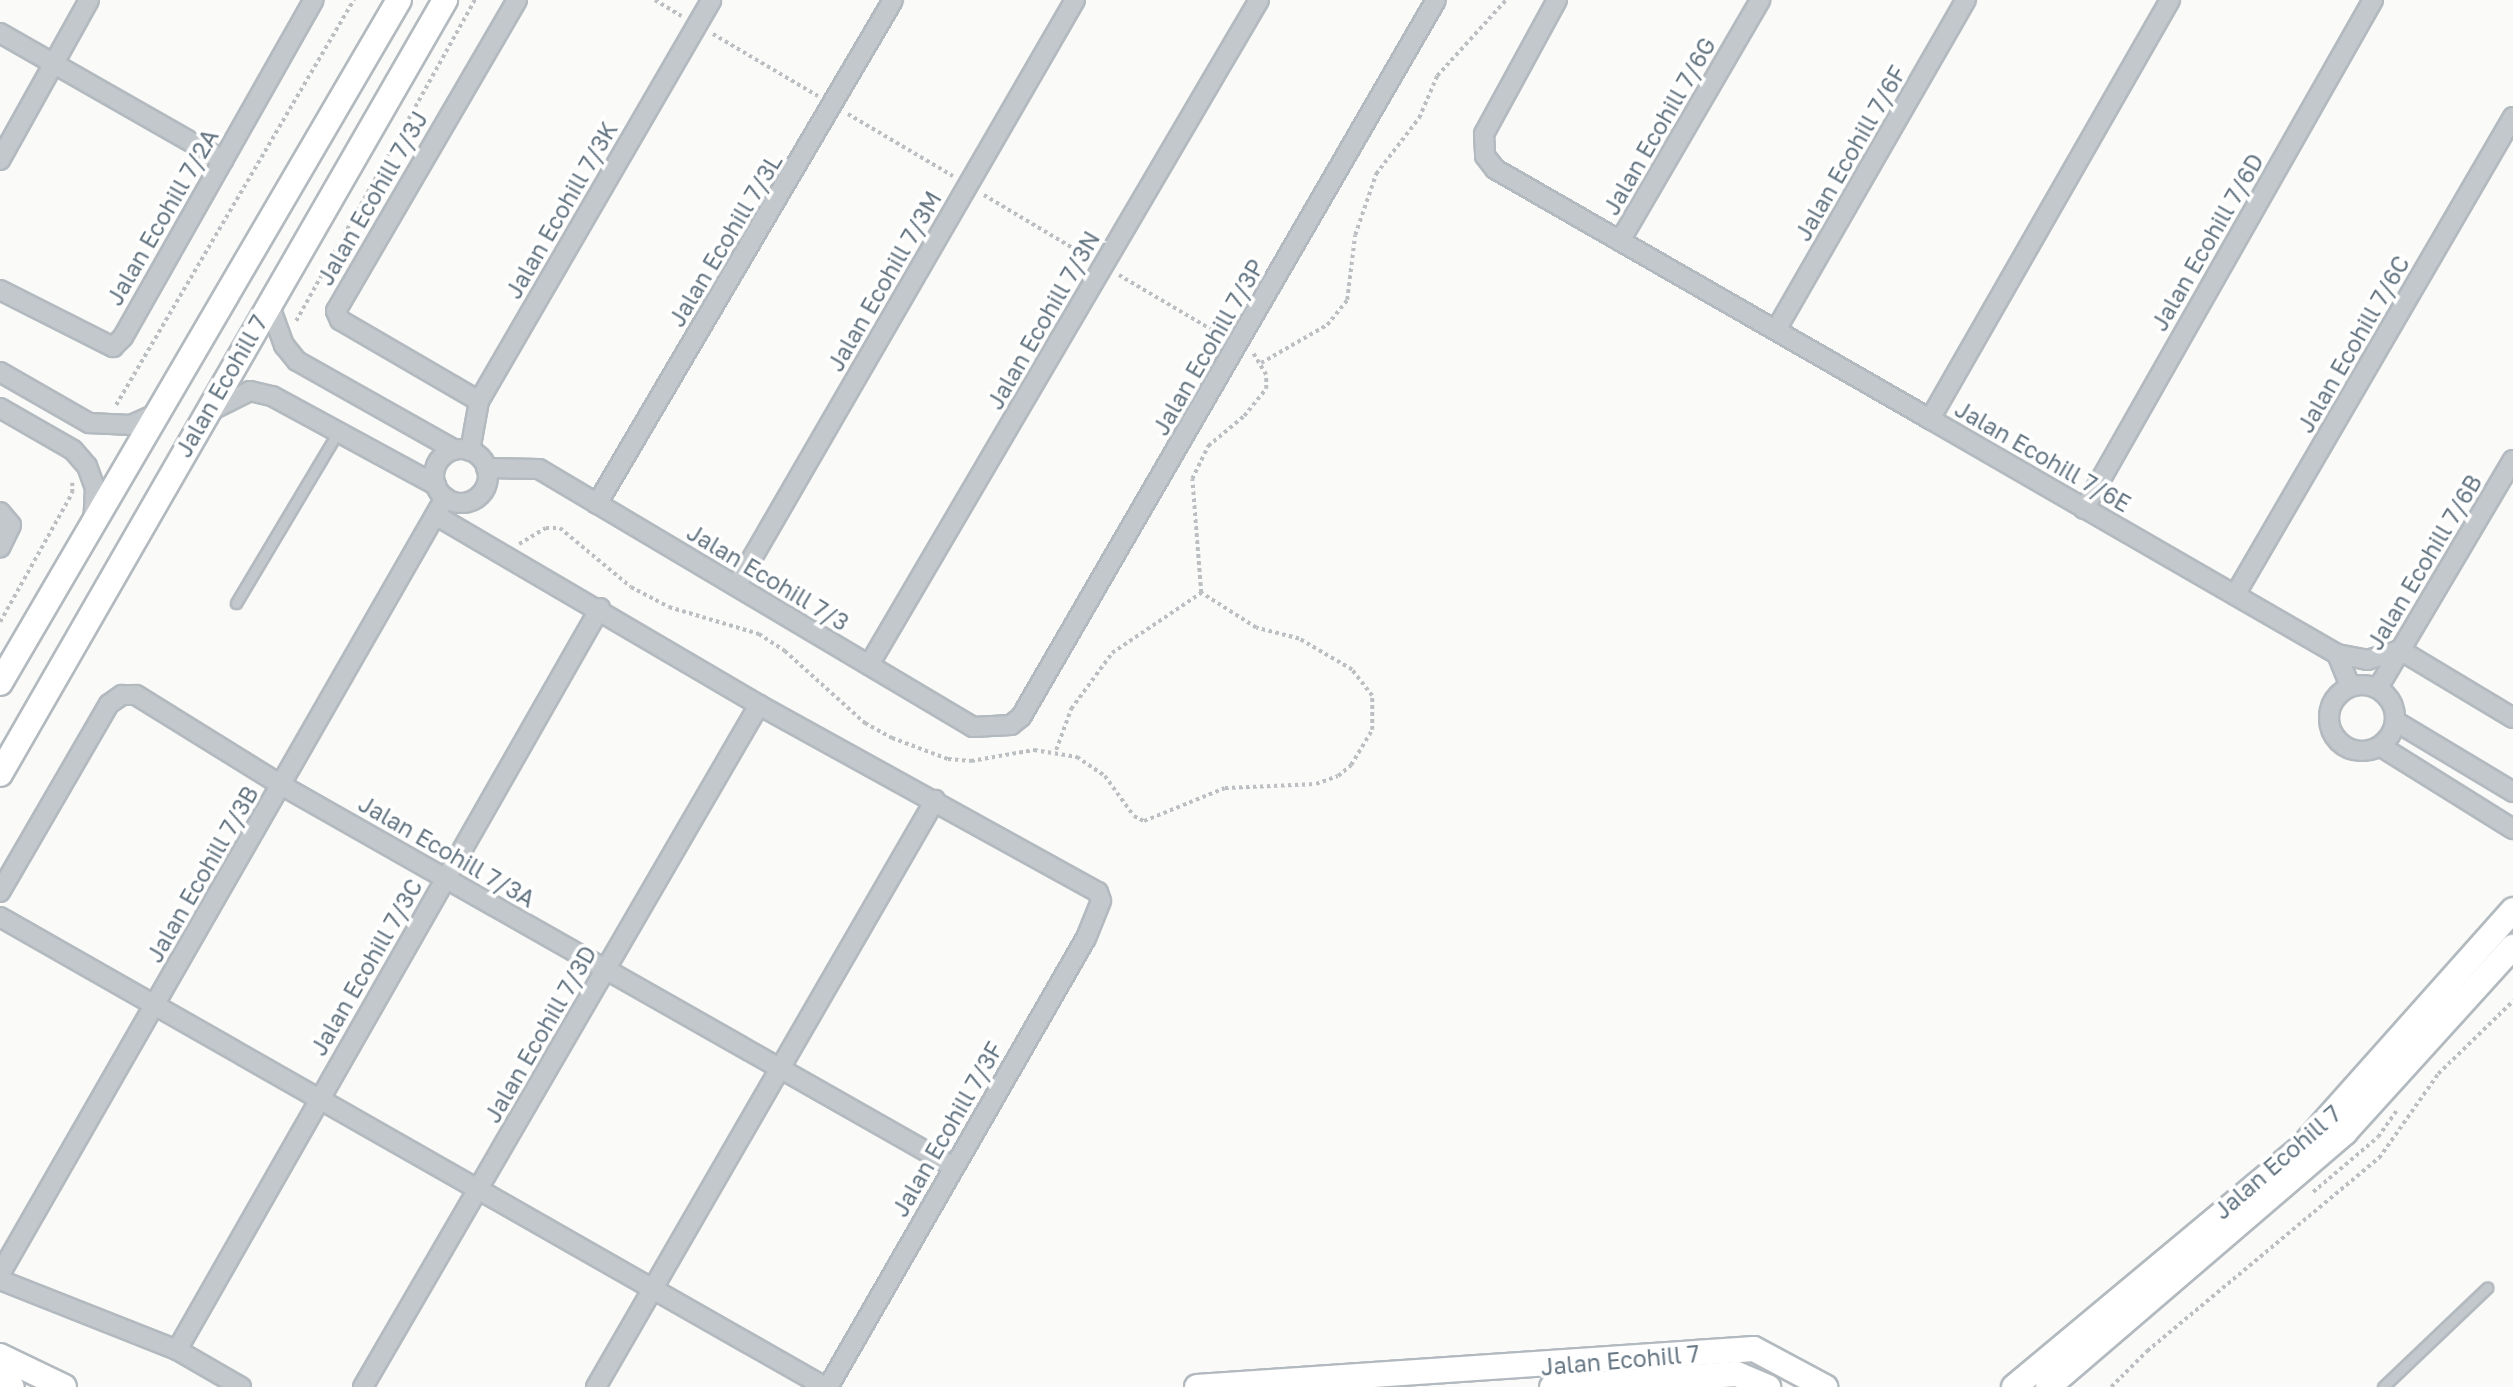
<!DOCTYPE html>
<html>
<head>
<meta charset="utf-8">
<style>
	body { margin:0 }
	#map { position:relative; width:2513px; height:1387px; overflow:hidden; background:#fafaf8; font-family:"Golos Text",sans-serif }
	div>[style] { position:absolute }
	.path>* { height:3.5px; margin-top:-1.75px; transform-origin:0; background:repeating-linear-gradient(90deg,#bbbfc2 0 3.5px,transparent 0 7px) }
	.roads { filter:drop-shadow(2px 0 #b3babf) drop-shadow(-2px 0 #b3babf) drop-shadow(0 2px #b3babf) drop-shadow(0 -2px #b3babf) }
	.lane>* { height:9px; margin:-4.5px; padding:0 4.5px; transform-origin:4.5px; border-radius:4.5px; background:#c3c8cc }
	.street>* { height:18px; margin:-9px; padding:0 9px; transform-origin:9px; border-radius:9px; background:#c3c8cc }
	.street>.ring { margin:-9px; padding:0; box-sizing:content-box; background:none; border:18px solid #c3c8cc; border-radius:50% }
	.secondary>* { height:24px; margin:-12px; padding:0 12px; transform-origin:12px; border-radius:12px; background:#fff }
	span { translate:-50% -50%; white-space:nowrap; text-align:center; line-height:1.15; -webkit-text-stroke:7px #fff; paint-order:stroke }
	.street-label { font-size:23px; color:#657683 }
</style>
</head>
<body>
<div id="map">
	<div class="path">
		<i style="left:655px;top:0;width:31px;rotate:31deg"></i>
		<i style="left:713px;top:34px;width:122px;rotate:30.6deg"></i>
		<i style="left:848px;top:114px;width:122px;rotate:30.6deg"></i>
		<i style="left:984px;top:195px;width:121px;rotate:30.8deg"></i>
		<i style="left:1119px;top:275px;width:118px;rotate:30.5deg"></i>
		<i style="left:296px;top:321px;width:368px;rotate:-60.9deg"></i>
		<i style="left:1261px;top:363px;width:76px;rotate:-29.9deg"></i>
		<i style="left:1327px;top:325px;width:32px;rotate:-51deg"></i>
		<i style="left:1347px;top:300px;width:65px;rotate:-83deg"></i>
		<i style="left:1355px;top:235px;width:65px;rotate:-71deg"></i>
		<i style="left:1376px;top:174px;width:71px;rotate:-52.5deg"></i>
		<i style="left:1419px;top:118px;width:46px;rotate:-66.8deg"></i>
		<i style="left:1437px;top:76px;width:103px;rotate:-47.8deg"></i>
		<i style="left:116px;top:405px;width:470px;rotate:-59.6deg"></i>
		<i style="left:519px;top:544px;width:31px;rotate:-31deg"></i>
		<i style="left:546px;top:528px;width:14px"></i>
		<i style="left:560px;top:528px;width:92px;rotate:39.7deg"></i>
		<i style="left:631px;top:587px;width:43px;rotate:27.8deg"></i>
		<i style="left:669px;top:607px;width:94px;rotate:16.7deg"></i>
		<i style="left:759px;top:634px;width:31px;rotate:33deg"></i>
		<i style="left:785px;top:651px;width:108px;rotate:42deg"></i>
		<i style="left:865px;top:723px;width:31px;rotate:29deg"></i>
		<i style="left:892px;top:738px;width:60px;rotate:20.6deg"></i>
		<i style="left:948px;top:759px;width:23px;rotate:5deg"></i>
		<i style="left:971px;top:761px;width:64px;rotate:-9.9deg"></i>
		<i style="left:1034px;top:750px;width:44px;rotate:9.2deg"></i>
		<i style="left:1077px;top:757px;width:34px;rotate:34deg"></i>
		<i style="left:1105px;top:776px;width:49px;rotate:54.1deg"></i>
		<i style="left:1134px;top:816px;width:11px;rotate:27deg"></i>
		<i style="left:1144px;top:821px;width:87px;rotate:-22.2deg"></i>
		<i style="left:1225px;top:788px;width:91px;rotate:-2.5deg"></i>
		<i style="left:1316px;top:784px;width:23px;rotate:-20deg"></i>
		<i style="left:1338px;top:776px;width:17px;rotate:-40deg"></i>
		<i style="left:1351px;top:765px;width:41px;rotate:-59deg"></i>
		<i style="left:1372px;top:730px;width:34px;rotate:-90deg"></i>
		<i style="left:1372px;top:696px;width:33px;rotate:-128deg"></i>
		<i style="left:1352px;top:670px;width:61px;rotate:-149.7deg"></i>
		<i style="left:1299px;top:639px;width:44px;rotate:-165.7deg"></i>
		<i style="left:1256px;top:628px;width:65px;rotate:-147.5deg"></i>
		<i style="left:0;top:622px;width:148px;rotate:-60.8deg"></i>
		<i style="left:72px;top:493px;width:10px;rotate:-90deg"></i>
		<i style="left:1056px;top:750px;width:44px;rotate:-69.9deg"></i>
		<i style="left:1071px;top:709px;width:69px;rotate:-53.8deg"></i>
		<i style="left:1112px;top:653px;width:107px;rotate:-34deg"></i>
		<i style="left:1201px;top:593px;width:114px;rotate:-94.5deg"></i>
		<i style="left:1192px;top:479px;width:37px;rotate:-64deg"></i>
		<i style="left:1208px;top:446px;width:47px;rotate:-39.8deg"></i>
		<i style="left:1244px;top:416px;width:35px;rotate:-51deg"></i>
		<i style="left:1266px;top:389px;width:14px;rotate:-90deg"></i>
		<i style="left:1266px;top:375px;width:27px;rotate:-121deg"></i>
		<i style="left:2313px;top:1192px;width:85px;rotate:-40.2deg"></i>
		<i style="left:2378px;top:1137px;width:33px;rotate:-55deg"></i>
		<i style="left:2111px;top:1387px;width:51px;rotate:-45deg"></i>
		<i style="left:2147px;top:1351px;width:302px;rotate:-39.8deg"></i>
		<i style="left:2379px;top:1158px;width:103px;rotate:-54.9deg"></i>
		<i style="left:2438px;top:1074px;width:105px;rotate:-44.2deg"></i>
	</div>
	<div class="roads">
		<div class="lane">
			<i style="left:236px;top:603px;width:201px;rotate:-59.2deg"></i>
			<i style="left:2383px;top:1387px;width:144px;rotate:-43.6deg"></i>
		</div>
		<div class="street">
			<i style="left:1557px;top:0;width:153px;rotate:118.6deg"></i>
			<i style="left:1484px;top:134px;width:22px;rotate:87deg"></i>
			<i style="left:1485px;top:156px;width:16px;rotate:52deg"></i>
			<i style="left:1495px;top:169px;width:502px;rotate:29.89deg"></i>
			<i style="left:2170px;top:0;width:483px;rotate:119.8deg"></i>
			<i style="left:1930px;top:419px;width:470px;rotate:30deg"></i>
			<i style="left:2337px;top:654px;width:35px;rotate:68deg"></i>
			<i style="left:0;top:33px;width:257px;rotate:29.7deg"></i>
			<i style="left:0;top:160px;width:183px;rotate:-60.9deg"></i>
			<i style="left:1620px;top:241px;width:279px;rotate:-59.8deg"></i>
			<i style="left:0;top:290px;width:127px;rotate:26.8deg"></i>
			<i style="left:113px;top:347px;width:14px;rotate:-45deg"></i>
			<i style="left:123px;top:337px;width:387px;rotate:-60.5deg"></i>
			<i style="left:269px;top:304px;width:44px;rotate:69.9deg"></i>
			<i style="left:284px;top:345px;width:21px;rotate:51deg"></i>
			<i style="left:297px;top:361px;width:181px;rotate:29.4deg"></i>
			<i style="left:1776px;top:330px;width:381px;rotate:-60.1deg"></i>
			<i style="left:0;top:372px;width:103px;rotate:29.8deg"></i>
			<i style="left:89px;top:423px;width:42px;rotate:2.7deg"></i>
			<i style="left:131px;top:425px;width:27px;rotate:-24deg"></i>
			<i style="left:479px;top:401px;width:161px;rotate:-149.8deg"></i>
			<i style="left:340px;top:320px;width:10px;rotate:-114deg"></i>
			<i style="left:336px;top:311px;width:360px;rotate:-59.8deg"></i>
			<i style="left:0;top:408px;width:84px;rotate:29.9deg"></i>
			<i style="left:73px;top:450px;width:21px;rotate:49deg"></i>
			<i style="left:87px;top:466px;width:23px;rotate:70deg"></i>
			<i style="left:95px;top:488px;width:33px;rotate:93deg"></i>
			<i style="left:208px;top:412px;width:47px;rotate:-26.6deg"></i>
			<i style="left:250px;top:391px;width:23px;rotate:13deg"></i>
			<i style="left:272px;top:396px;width:187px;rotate:28.5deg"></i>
			<i class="ring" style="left:434px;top:449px;width:36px;height:36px"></i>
			<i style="left:470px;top:451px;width:51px;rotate:-79.8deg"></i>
			<i style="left:479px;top:401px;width:463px;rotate:-59.9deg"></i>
			<i style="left:486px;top:468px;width:53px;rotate:1.1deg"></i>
			<i style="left:539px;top:469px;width:505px;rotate:30.73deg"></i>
			<i style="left:973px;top:727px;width:38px;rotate:-3deg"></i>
			<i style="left:1011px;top:725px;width:13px;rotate:-39deg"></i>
			<i style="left:1021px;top:717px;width:828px;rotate:-59.94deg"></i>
			<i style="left:597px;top:504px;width:584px;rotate:-59.57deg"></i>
			<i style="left:2084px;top:509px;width:585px;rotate:-60.41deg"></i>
			<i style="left:0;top:512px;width:17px;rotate:50deg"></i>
			<i style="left:11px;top:525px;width:25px;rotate:116deg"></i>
			<i style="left:437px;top:516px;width:373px;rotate:30.4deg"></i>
			<i style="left:759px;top:705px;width:387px;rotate:28.9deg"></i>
			<i style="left:1098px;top:892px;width:9px;rotate:72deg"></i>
			<i style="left:1101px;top:901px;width:40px;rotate:112deg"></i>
			<i style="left:1086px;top:938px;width:518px;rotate:119.88deg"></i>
			<i style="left:736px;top:586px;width:677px;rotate:-59.95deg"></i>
			<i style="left:2235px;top:595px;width:553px;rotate:-59.82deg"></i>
			<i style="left:2337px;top:654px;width:31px;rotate:11deg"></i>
			<i style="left:2367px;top:660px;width:34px;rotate:-17deg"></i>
			<i style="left:2400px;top:650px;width:132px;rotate:31deg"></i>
			<i style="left:869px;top:665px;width:771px;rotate:-59.61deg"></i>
			<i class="ring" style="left:2329px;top:685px;width:48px;height:48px"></i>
			<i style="left:2378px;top:688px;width:265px;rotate:-59.4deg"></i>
			<i style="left:2395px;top:721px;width:138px;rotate:31deg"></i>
			<i style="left:2380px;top:746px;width:157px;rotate:32deg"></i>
			<i style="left:0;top:892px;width:217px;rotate:-59.9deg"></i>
			<i style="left:109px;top:704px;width:16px;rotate:-35deg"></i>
			<i style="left:122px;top:695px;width:14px"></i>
			<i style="left:136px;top:695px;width:171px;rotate:31.8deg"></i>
			<i style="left:281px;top:785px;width:772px;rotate:29.59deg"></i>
			<i style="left:0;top:917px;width:949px;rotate:29.67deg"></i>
			<i style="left:0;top:1274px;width:895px;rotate:-60.17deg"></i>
			<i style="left:0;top:1280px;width:190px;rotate:21.6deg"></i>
			<i style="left:177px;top:1350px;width:74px;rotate:30deg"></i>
			<i style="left:177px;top:1350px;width:854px;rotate:-60.31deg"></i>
			<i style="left:363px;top:1387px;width:789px;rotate:-59.86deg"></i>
			<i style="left:596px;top:1387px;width:678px;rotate:-59.99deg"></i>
		</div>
		<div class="secondary">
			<i style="left:0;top:683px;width:791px;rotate:-59.71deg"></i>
			<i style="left:0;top:774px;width:893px;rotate:-60.1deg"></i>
			<i style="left:0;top:1356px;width:71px;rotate:25.8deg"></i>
			<i style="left:0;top:1381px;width:13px;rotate:27deg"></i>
			<i style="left:1197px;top:1387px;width:558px;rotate:-3.9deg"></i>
			<i style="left:1754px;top:1349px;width:81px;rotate:28.2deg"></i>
			<i style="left:1552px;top:1387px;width:185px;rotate:-4deg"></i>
			<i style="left:1737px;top:1374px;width:34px;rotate:23deg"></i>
			<i style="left:2014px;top:1387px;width:376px;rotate:-39.8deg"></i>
			<i style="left:2303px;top:1146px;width:316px;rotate:-48.3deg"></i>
			<i style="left:2048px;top:1387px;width:391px;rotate:-40.6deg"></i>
			<i style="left:2345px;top:1132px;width:250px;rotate:-47.8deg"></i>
		</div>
	</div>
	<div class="street-label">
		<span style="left:1659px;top:126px;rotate:-60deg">Jalan Ecohill 7/6G</span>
		<span style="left:1850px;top:153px;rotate:-60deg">Jalan Ecohill 7/6F</span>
		<span style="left:372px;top:198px;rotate:-60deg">Jalan Ecohill 7/3J</span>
		<span style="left:561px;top:210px;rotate:-60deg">Jalan Ecohill 7/3K</span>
		<span style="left:162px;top:217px;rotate:-60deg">Jalan Ecohill 7/2A</span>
		<span style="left:725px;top:240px;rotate:-59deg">Jalan Ecohill 7/3L</span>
		<span style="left:2207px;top:242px;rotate:-60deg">Jalan Ecohill 7/6D</span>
		<span style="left:884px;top:281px;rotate:-60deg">Jalan Ecohill 7/3M</span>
		<span style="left:1043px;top:320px;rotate:-60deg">Jalan Ecohill 7/3N</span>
		<span style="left:2353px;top:344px;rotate:-60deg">Jalan Ecohill 7/6C</span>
		<span style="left:1208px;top:347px;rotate:-60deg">Jalan Ecohill 7/3P</span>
		<span style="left:221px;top:386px;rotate:-60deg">Jalan Ecohill 7</span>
		<span style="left:2043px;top:456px;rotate:30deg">Jalan Ecohill 7/6E</span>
		<span style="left:2424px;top:562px;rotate:-59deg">Jalan Ecohill 7/6B</span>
		<span style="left:768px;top:577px;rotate:31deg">Jalan Ecohill 7/3</span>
		<span style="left:447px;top:851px;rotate:30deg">Jalan Ecohill 7/3A</span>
		<span style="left:202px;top:874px;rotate:-60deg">Jalan Ecohill 7/3B</span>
		<span style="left:366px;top:967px;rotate:-60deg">Jalan Ecohill 7/3C</span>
		<span style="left:540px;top:1034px;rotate:-60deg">Jalan Ecohill 7/3D</span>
		<span style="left:947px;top:1129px;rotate:-60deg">Jalan Ecohill 7/3F</span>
		<span style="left:2277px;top:1162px;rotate:-41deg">Jalan Ecohill 7</span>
		<span style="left:1620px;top:1360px;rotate:-5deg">Jalan Ecohill 7</span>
	</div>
</div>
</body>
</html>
